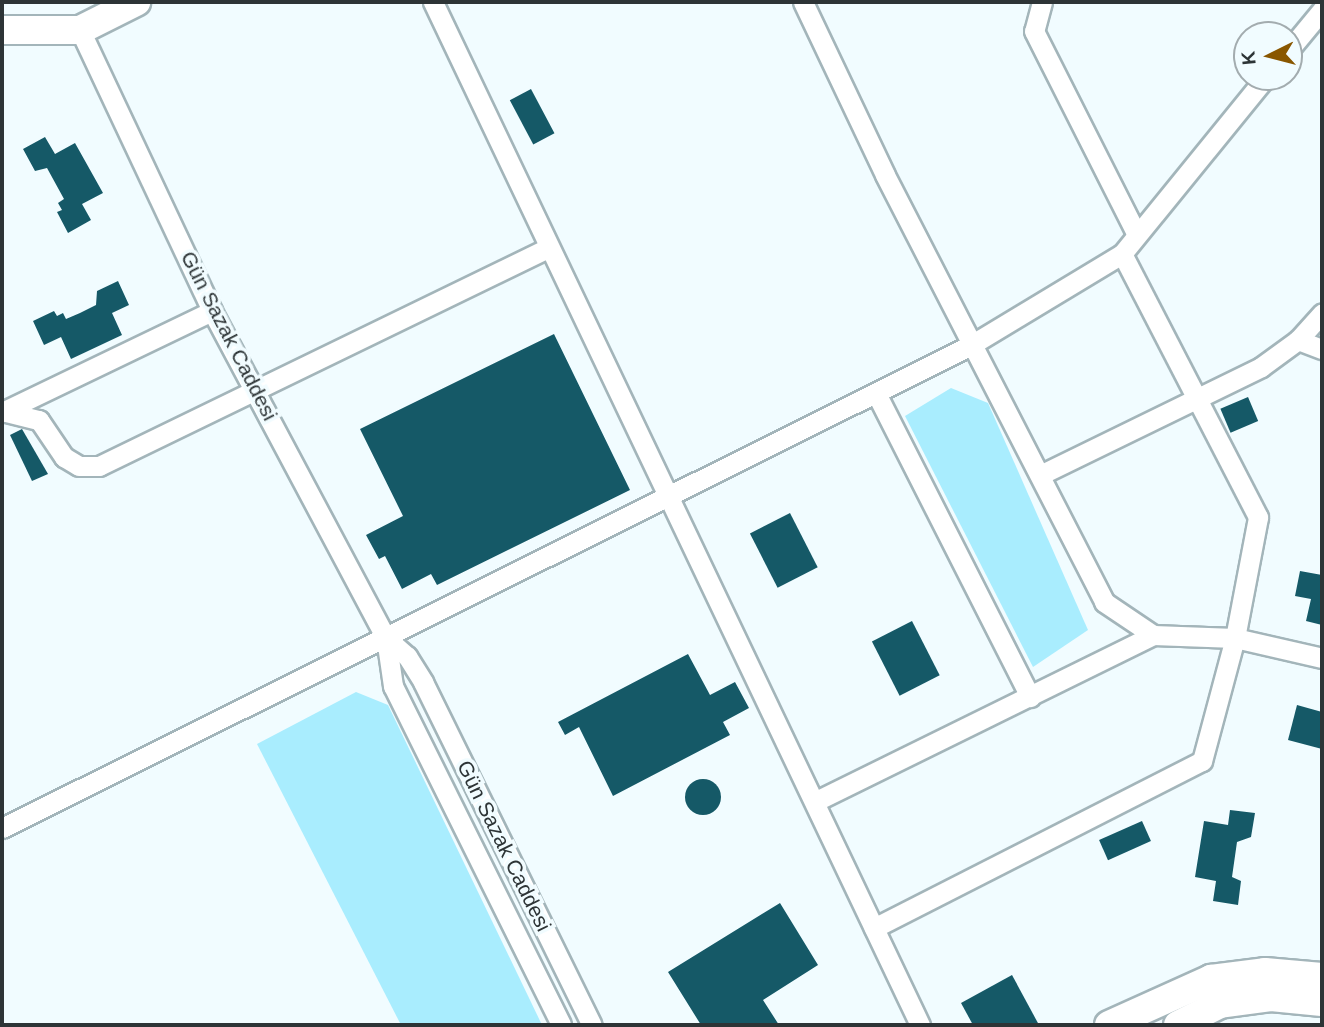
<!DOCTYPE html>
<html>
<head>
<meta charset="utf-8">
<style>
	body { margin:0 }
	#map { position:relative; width:1324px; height:1027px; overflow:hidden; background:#f1fcff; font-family:Arial,sans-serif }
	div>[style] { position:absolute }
	.green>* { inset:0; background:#a9edfe }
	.building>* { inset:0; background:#155967; transform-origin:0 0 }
	.round { border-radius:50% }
	.roads { filter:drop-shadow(2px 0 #a3b5ba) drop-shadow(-2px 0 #a3b5ba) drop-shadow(0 2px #a3b5ba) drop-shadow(0 -2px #a3b5ba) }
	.street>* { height:19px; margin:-9.5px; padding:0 9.5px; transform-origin:9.5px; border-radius:9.5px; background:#fff }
	.secondary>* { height:28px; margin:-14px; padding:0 14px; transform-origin:14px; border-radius:14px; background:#fff }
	span { translate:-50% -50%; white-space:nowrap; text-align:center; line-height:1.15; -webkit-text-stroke:7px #f1fcff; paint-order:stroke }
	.street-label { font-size:21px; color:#2d3436 }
	.frame { position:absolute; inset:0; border:4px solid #2d3436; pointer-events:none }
	.north { position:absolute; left:1233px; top:21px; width:70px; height:70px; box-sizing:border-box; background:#f1fcff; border:2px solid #a3acaf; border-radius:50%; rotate:264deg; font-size:19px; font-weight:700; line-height:28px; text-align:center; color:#2d3436 }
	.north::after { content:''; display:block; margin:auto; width:24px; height:32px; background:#895700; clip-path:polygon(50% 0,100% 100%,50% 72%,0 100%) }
</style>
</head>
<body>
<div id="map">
	<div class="green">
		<i style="clip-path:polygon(951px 388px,988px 403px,1088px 630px,1033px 667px,905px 416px)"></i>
		<i style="clip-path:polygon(356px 692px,388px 705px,542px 1025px,401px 1025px,257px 744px)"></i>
	</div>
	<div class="building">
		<i style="left:531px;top:89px;width:50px;height:24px;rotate:62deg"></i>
		<i style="clip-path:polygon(45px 137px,55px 154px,75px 143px,103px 193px,82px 204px,91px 220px,68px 233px,57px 212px,62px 210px,58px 203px,64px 199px,47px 168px,35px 171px,23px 149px)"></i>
		<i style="clip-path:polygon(118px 281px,129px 305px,112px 313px,122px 335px,71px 359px,61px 337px,44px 345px,33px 321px,54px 311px,57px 316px,63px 313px,66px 319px,80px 313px,96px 305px,97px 291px)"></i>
		<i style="clip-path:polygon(554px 334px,630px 490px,437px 585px,431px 574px,402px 589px,385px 556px,379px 559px,366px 535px,403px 516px,360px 429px)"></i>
		<i style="left:1248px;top:397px;width:26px;height:30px;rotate:67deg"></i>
		<i style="clip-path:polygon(22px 429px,48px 474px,32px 481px,10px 435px)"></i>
		<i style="left:790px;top:513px;width:61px;height:45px;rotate:63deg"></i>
		<i style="clip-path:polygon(1300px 571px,1322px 575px,1322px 625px,1306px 621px,1311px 599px,1295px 596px)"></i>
		<i style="left:912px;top:621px;width:61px;height:45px;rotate:63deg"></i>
		<i style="clip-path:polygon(688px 654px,710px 695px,735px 682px,749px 708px,723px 722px,730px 735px,613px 796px,579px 727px,565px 735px,558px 722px)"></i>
		<i style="clip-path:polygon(1297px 705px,1322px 712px,1322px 749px,1288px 740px)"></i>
		<i class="round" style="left:685px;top:779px;width:36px;height:36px"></i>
		<i style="clip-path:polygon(1230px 810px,1255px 813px,1251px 837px,1237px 842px,1232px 877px,1241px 881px,1238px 905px,1213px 901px,1216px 881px,1195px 877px,1204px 821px,1228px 825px)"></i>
		<i style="left:1142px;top:821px;width:22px;height:47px;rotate:66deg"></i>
		<i style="clip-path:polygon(780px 903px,818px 965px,763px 1000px,779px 1025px,701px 1025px,668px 972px)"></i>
		<i style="clip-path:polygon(1012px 975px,1039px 1025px,973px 1025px,961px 1003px)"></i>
	</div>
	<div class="roads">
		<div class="street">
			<i style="left:433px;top:2px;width:1133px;rotate:64.54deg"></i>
			<i style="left:803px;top:2px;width:191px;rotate:64.6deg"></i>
			<i style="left:885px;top:175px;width:480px;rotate:62.8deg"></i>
			<i style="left:1104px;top:602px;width:59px;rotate:34deg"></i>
			<i style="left:1153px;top:635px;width:82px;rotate:2.1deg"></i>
			<i style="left:1235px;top:638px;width:89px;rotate:12.9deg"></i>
			<i style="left:1042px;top:2px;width:30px;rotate:105deg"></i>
			<i style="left:1034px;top:31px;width:226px;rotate:63.2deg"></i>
			<i style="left:80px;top:30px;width:310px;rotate:64.8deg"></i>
			<i style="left:212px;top:311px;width:370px;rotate:62deg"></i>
			<i style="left:386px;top:638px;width:28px;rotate:41deg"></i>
			<i style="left:407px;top:656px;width:31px;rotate:58deg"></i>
			<i style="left:423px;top:682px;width:382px;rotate:63.8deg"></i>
			<i style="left:1289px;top:50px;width:52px;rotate:-50.5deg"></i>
			<i style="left:1298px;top:340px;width:26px;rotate:21deg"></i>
			<i style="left:876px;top:393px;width:341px;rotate:63.1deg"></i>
			<i style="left:2px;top:412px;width:233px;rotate:-25.7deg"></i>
			<i style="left:6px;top:412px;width:34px;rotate:14deg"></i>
			<i style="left:39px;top:420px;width:45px;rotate:56deg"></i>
			<i style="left:64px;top:457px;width:17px;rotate:31deg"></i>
			<i style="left:79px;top:466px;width:20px"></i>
			<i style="left:99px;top:466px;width:499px;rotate:-25.9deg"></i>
			<i style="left:1040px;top:475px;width:246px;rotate:-26deg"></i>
			<i style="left:1261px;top:367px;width:46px;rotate:-36.1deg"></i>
			<i style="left:1298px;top:340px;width:36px;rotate:-48deg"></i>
			<i style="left:386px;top:638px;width:49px;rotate:81.7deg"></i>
			<i style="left:393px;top:686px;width:378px;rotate:63.6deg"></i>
			<i style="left:816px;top:801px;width:376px;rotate:-26.2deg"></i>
			<i style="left:2px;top:828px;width:1083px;rotate:-26.49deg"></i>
			<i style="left:971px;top:345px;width:176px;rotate:-31.1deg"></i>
			<i style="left:1122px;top:254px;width:228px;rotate:-50.9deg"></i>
			<i style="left:874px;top:928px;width:368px;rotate:-27deg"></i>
			<i style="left:1202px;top:761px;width:127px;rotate:-75deg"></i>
			<i style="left:1235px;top:638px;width:123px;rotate:-79.2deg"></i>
			<i style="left:1258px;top:517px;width:296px;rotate:-117.3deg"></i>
		</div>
		<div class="secondary">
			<i style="left:2px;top:30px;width:78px"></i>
			<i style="left:80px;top:30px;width:63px;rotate:-26.6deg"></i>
			<i style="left:1109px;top:1025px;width:112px;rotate:-24.3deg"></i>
			<i style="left:1211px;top:979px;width:54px;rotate:-7.4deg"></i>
			<i style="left:1265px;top:972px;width:57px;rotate:5deg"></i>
			<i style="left:1178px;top:1025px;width:47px;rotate:-26.6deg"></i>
			<i style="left:1220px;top:1004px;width:51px;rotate:-7.8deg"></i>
			<i style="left:1271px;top:997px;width:51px;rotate:5.6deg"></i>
		</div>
	</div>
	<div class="street-label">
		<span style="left:229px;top:336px;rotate:63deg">Gün Sazak Caddesi</span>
		<span style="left:504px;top:846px;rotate:64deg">Gün Sazak Caddesi</span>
	</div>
	<div class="frame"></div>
	<div class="north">K</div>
</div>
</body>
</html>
